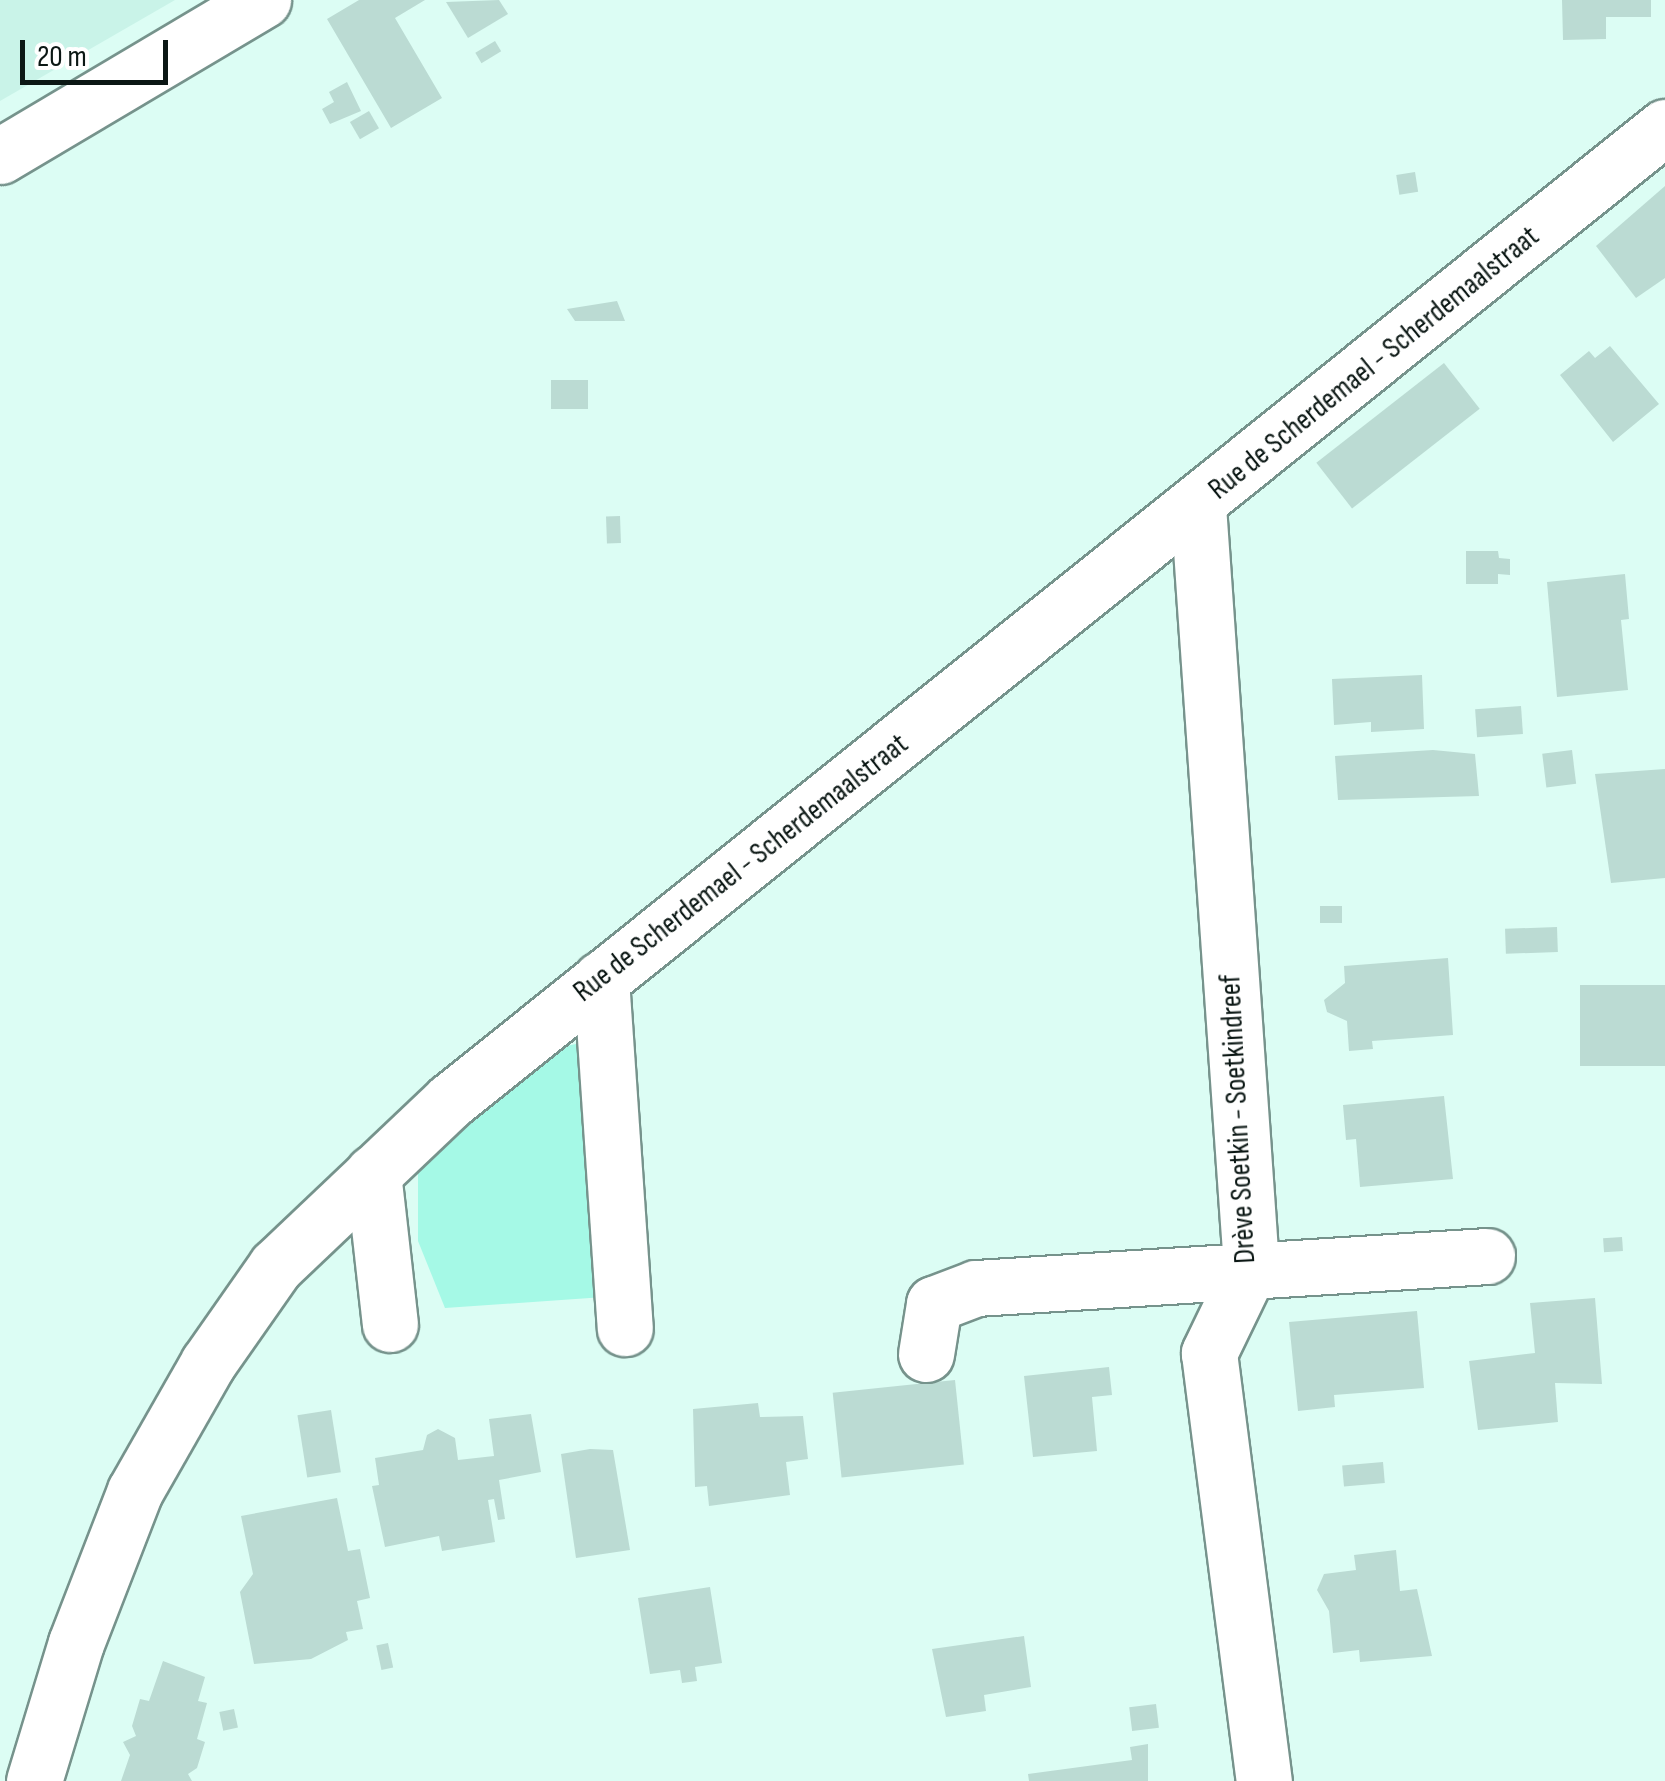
<!DOCTYPE html>
<html>
<head>
<meta charset="utf-8">
<style>
	body { margin:0 }
	#map { position:relative; width:1665px; height:1781px; overflow:hidden; background:#dcfdf4; font-family:"Sofia Sans Condensed",sans-serif }
	div>[style] { position:absolute }
	.built>* { inset:0; background:#c9f3e8 }
	.green>* { inset:0; background:#a5f9e6 }
	.building>* { inset:0; background:#bbdbd3; transform-origin:0 0 }
	.roads { filter:drop-shadow(2px 0 #76938c) drop-shadow(-2px 0 #76938c) drop-shadow(0 2px #76938c) drop-shadow(0 -2px #76938c) }
	.minor>* { height:55px; margin:-27.5px; padding:0 27.5px; transform-origin:27.5px; border-radius:27.5px; background:#fff }
	span { translate:-50% -50%; white-space:nowrap; text-align:center; line-height:1.15; -webkit-text-stroke:9px #fff; paint-order:stroke }
	.street-label { font-size:30px; color:#0b1714 }
	.scale { position:absolute; left:20px; top:40px; width:148px; height:45px; box-sizing:border-box; border:5px solid #0b1714; border-top:0; padding-left:12px; font-size:30px; line-height:35px; white-space:nowrap; color:#0b1714; -webkit-text-stroke:8px #fff; paint-order:stroke }
</style>
</head>
<body>
<div id="map">
	<div class="built">
		<i style="clip-path:polygon(0 0,175px 0,0 101px)"></i>
	</div>
	<div class="green">
		<i style="clip-path:polygon(581px 1043px,604px 1297px,445px 1308px,418px 1241px,418px 1158px,556px 1048px)"></i>
	</div>
	<div class="building">
		<i style="clip-path:polygon(359px 0,425px 0,395px 18px,442px 98px,391px 128px,327px 19px)"></i>
		<i style="clip-path:polygon(499px 0,508px 14px,468px 38px,446px 2px)"></i>
		<i style="clip-path:polygon(1651px 0,1651px 17px,1606px 17px,1606px 39px,1563px 40px,1562px 0)"></i>
		<i style="left:495px;top:41px;width:12px;height:23px;rotate:59deg"></i>
		<i style="clip-path:polygon(347px 82px,361px 111px,330px 124px,322px 109px,334px 102px,329px 92px)"></i>
		<i style="left:369px;top:111px;width:20px;height:22px;rotate:60deg"></i>
		<i style="left:1415px;top:172px;width:20px;height:19px;rotate:81deg"></i>
		<i style="clip-path:polygon(1665px 186px,1665px 278px,1636px 298px,1596px 246px)"></i>
		<i style="clip-path:polygon(617px 301px,625px 321px,575px 321px,567px 309px)"></i>
		<i style="clip-path:polygon(1610px 346px,1659px 404px,1613px 442px,1560px 375px,1589px 351px,1595px 358px)"></i>
		<i style="left:1444px;top:363px;width:58px;height:162px;rotate:52deg"></i>
		<i style="left:551px;top:380px;width:37px;height:29px"></i>
		<i style="left:620px;top:516px;width:27px;height:14px;rotate:88deg"></i>
		<i style="clip-path:polygon(1466px 551px,1498px 551px,1499px 558px,1510px 559px,1510px 575px,1498px 574px,1498px 584px,1466px 584px)"></i>
		<i style="clip-path:polygon(1625px 574px,1629px 619px,1621px 620px,1628px 690px,1557px 697px,1547px 582px)"></i>
		<i style="clip-path:polygon(1422px 675px,1424px 729px,1371px 732px,1371px 722px,1334px 725px,1332px 679px)"></i>
		<i style="left:1521px;top:706px;width:28px;height:46px;rotate:86deg"></i>
		<i style="clip-path:polygon(1433px 750px,1475px 754px,1479px 796px,1338px 800px,1335px 756px)"></i>
		<i style="left:1572px;top:750px;width:34px;height:30px;rotate:83deg"></i>
		<i style="clip-path:polygon(1665px 769px,1665px 878px,1611px 883px,1595px 774px)"></i>
		<i style="left:1320px;top:906px;width:22px;height:17px"></i>
		<i style="left:1557px;top:927px;width:25px;height:52px;rotate:88deg"></i>
		<i style="clip-path:polygon(1448px 958px,1453px 1035px,1372px 1041px,1373px 1049px,1349px 1051px,1347px 1021px,1327px 1012px,1324px 1000px,1345px 983px,1344px 966px)"></i>
		<i style="left:1665px;top:985px;width:81px;height:85px;rotate:90deg"></i>
		<i style="clip-path:polygon(1444px 1096px,1453px 1179px,1360px 1187px,1356px 1139px,1346px 1140px,1343px 1105px)"></i>
		<i style="left:1622px;top:1237px;width:14px;height:19px;rotate:86deg"></i>
		<i style="clip-path:polygon(1595px 1298px,1602px 1384px,1555px 1383px,1558px 1422px,1478px 1430px,1469px 1361px,1535px 1353px,1530px 1303px)"></i>
		<i style="clip-path:polygon(1417px 1311px,1424px 1388px,1334px 1395px,1335px 1407px,1298px 1411px,1289px 1322px)"></i>
		<i style="clip-path:polygon(1109px 1367px,1112px 1395px,1092px 1397px,1097px 1451px,1033px 1457px,1024px 1376px)"></i>
		<i style="left:955px;top:1380px;width:85px;height:123px;rotate:84deg"></i>
		<i style="clip-path:polygon(758px 1403px,760px 1417px,803px 1416px,808px 1459px,786px 1462px,790px 1495px,709px 1506px,707px 1486px,695px 1487px,693px 1409px)"></i>
		<i style="left:331px;top:1410px;width:63px;height:34px;rotate:81deg"></i>
		<i style="clip-path:polygon(531px 1414px,541px 1472px,499px 1480px,505px 1519px,498px 1520px,494px 1499px,488px 1500px,495px 1542px,442px 1551px,439px 1536px,385px 1547px,372px 1486px,379px 1485px,375px 1458px,423px 1450px,427px 1435px,438px 1429px,455px 1438px,458px 1460px,494px 1456px,489px 1419px)"></i>
		<i style="clip-path:polygon(590px 1449px,613px 1450px,630px 1550px,576px 1558px,561px 1454px)"></i>
		<i style="left:1383px;top:1462px;width:21px;height:41px;rotate:85deg"></i>
		<i style="clip-path:polygon(337px 1498px,348px 1551px,360px 1549px,370px 1598px,357px 1601px,363px 1629px,346px 1632px,348px 1640px,311px 1659px,254px 1664px,240px 1592px,253px 1574px,241px 1516px)"></i>
		<i style="clip-path:polygon(1396px 1550px,1400px 1591px,1417px 1589px,1432px 1656px,1360px 1662px,1359px 1650px,1333px 1653px,1329px 1611px,1317px 1590px,1324px 1574px,1356px 1570px,1354px 1555px)"></i>
		<i style="clip-path:polygon(710px 1587px,722px 1663px,695px 1667px,697px 1681px,682px 1683px,680px 1670px,650px 1674px,638px 1598px)"></i>
		<i style="clip-path:polygon(1024px 1636px,1031px 1687px,984px 1695px,986px 1711px,946px 1717px,932px 1649px)"></i>
		<i style="left:388px;top:1643px;width:25px;height:12px;rotate:78deg"></i>
		<i style="clip-path:polygon(163px 1661px,205px 1677px,198px 1701px,207px 1703px,197px 1739px,205px 1742px,197px 1768px,188px 1774px,192px 1781px,121px 1781px,130px 1755px,123px 1742px,136px 1736px,132px 1726px,140px 1699px,149px 1701px)"></i>
		<i style="left:1156px;top:1704px;width:24px;height:27px;rotate:83deg"></i>
		<i style="left:234px;top:1709px;width:19px;height:15px;rotate:78deg"></i>
		<i style="clip-path:polygon(1148px 1744px,1148px 1781px,1029px 1781px,1028px 1774px,1132px 1760px,1130px 1747px)"></i>
	</div>
	<div class="roads">
		<div class="minor">
			<i style="left:0;top:156px;width:306px;rotate:-30.7deg"></i>
			<i style="left:1198px;top:506px;width:762px;rotate:86.01deg"></i>
			<i style="left:1251px;top:1266px;width:97px;rotate:115.8deg"></i>
			<i style="left:1209px;top:1353px;width:432px;rotate:82.7deg"></i>
			<i style="left:601px;top:979px;width:350px;rotate:86.1deg"></i>
			<i style="left:373px;top:1173px;width:152px;rotate:83.6deg"></i>
			<i style="left:926px;top:1354px;width:51px;rotate:-80.9deg"></i>
			<i style="left:934px;top:1304px;width:45px;rotate:-20.9deg"></i>
			<i style="left:976px;top:1288px;width:512px;rotate:-3.58deg"></i>
			<i style="left:34px;top:1781px;width:144px;rotate:-73.1deg"></i>
			<i style="left:76px;top:1643px;width:163px;rotate:-68.8deg"></i>
			<i style="left:135px;top:1491px;width:147px;rotate:-60.3deg"></i>
			<i style="left:208px;top:1363px;width:118px;rotate:-55deg"></i>
			<i style="left:276px;top:1266px;width:240px;rotate:-43.5deg"></i>
			<i style="left:450px;top:1101px;width:1557px;rotate:-38.72deg"></i>
		</div>
	</div>
	<div class="street-label">
		<span style="left:1374px;top:363px;rotate:-39deg">Rue de Scherdemael - Scherdemaalstraat</span>
		<span style="left:741px;top:868px;rotate:-38deg">Rue de Scherdemael - Scherdemaalstraat</span>
		<span style="left:1238px;top:1119px;rotate:-93deg">Drève Soetkin - Soetkindreef</span>
	</div>
	<div class="scale">20 m</div>
</div>
</body>
</html>
